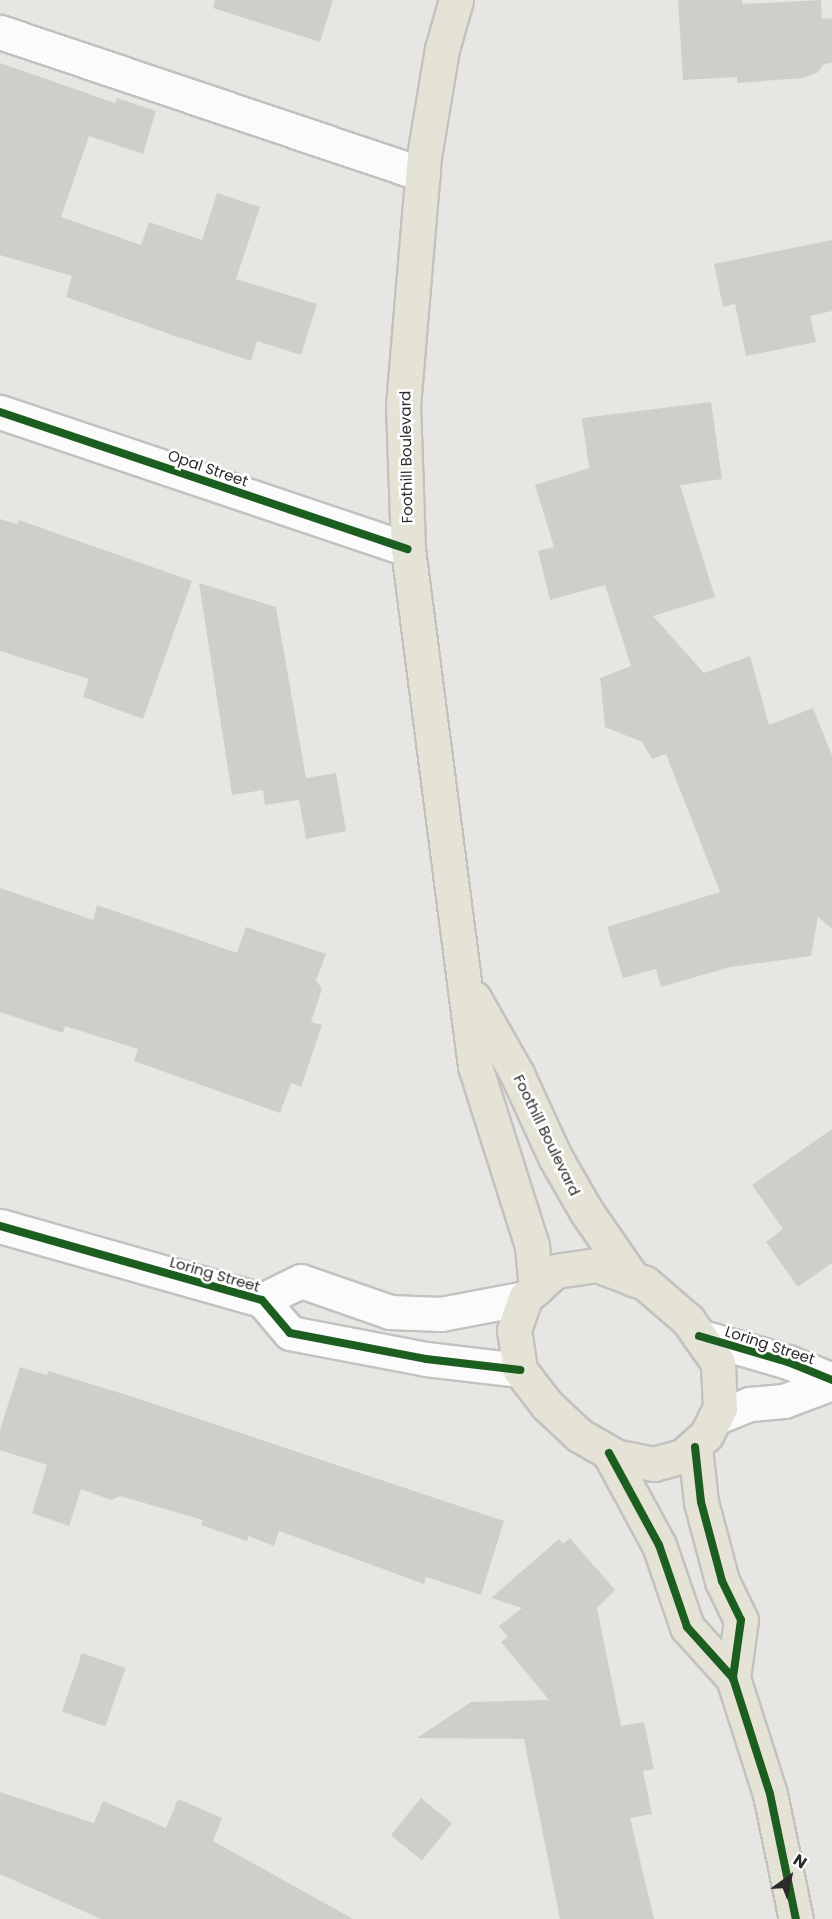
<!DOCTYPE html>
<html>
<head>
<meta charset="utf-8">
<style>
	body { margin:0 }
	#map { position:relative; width:832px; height:1919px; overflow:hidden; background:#e8e6e2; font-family:Poppins,sans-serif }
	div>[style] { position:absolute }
	.building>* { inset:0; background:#d0cecb; transform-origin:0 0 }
	.roads { filter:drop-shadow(2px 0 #c2c2c1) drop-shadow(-2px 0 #c2c2c1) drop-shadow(0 2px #c2c2c1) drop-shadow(0 -2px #c2c2c1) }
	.minor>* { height:33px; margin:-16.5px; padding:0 16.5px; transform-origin:16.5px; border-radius:16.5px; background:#fcfbfb }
	.major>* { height:33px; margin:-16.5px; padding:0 16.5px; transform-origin:16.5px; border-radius:16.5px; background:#e5e3d6 }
	.cycleway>* { height:8px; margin:-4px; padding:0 4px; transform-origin:4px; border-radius:4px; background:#1b5e20 }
	span { translate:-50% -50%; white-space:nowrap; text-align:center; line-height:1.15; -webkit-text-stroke:5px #fff; paint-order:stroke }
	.street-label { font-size:15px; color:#2b2b2b }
	.north { position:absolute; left:760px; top:1847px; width:60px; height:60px; -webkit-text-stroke:4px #fff; paint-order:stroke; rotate:33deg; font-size:16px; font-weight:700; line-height:24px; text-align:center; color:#2b2b2b }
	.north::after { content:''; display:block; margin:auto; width:21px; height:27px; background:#2b2b2b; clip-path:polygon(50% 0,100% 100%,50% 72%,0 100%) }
</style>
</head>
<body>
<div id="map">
	<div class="building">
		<i style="clip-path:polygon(215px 0,333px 0,320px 42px,213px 8px)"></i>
		<i style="clip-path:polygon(678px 0,742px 0,742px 4px,821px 0,822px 19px,832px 18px,832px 63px,824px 64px,817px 73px,803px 78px,737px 83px,737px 77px,683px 80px)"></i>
		<i style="clip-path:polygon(0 63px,115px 103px,117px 98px,156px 111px,143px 154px,89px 136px,61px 217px,141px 245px,149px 222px,202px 240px,217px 193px,260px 207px,236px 279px,317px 304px,301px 355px,257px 341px,251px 361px,172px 335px,66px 297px,72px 276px,0 255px)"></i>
		<i style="clip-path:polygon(832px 240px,832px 311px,810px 316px,816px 342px,746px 356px,735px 304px,723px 307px,714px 264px)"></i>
		<i style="clip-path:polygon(711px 402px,722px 479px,680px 485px,715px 597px,653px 616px,704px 673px,750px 656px,769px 725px,813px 708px,832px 756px,832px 929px,818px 917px,811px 956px,730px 967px,661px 987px,656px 969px,623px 978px,607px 927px,720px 892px,666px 754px,652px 759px,642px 742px,605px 727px,600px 678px,631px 666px,605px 585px,550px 600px,538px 551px,554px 547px,535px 485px,589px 468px,582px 418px)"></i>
		<i style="clip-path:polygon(0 519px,17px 524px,19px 520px,192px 581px,143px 719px,83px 697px,89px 679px,0 651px)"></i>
		<i style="clip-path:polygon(199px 583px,276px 607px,306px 778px,336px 773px,346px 831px,306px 839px,299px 800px,265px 805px,263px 790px,232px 795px)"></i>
		<i style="clip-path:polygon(0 888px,93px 920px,97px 905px,237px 953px,246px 927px,326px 954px,316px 980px,322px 989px,311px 1022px,322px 1025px,301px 1087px,291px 1083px,280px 1113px,134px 1061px,138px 1049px,65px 1026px,63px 1033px,0 1012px)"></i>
		<i style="clip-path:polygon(832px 1129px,832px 1263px,798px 1287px,766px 1242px,783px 1229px,752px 1185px)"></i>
		<i style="clip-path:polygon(20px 1367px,47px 1375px,48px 1371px,130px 1396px,504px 1521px,481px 1595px,426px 1577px,424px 1584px,279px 1531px,274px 1546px,248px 1536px,247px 1541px,201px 1525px,203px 1520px,120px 1496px,111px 1500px,81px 1489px,69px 1526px,32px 1513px,47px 1465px,0 1450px,0 1430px)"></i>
		<i style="clip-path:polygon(570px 1538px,615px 1590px,597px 1608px,621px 1726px,644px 1722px,654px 1769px,643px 1771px,652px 1814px,630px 1818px,654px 1919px,560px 1919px,524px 1739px,417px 1738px,471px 1702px,549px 1700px,501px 1642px,508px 1637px,499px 1626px,522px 1608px,491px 1598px,559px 1539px,563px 1544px)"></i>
		<i style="left:82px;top:1653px;width:46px;height:62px;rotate:19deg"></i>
		<i style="clip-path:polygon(0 1792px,94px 1823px,103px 1801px,166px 1828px,178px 1799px,222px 1818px,213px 1841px,353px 1919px,101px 1919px,0 1874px)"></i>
		<i style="left:421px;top:1798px;width:40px;height:48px;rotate:39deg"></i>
	</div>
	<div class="roads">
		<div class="minor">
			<i style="left:0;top:32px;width:446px;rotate:18.6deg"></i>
			<i style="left:0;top:412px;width:430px;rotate:18.6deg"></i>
			<i style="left:0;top:1226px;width:272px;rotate:15.8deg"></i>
			<i style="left:262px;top:1300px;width:43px;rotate:49.7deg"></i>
			<i style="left:290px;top:1333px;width:138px;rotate:10.8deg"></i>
			<i style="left:426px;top:1359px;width:95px;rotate:6.7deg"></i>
			<i style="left:262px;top:1300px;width:43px;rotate:-26deg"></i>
			<i style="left:301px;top:1281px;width:94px;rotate:19.2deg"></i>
			<i style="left:390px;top:1312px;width:51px;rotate:2.2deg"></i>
			<i style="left:441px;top:1314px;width:86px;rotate:-10.8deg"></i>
			<i style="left:699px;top:1336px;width:93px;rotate:16.3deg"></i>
			<i style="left:788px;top:1362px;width:48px;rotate:22.2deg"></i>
			<i style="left:715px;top:1418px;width:38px;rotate:-22deg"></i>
			<i style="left:750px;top:1404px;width:34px;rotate:-5deg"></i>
			<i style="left:784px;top:1401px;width:51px;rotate:-20.6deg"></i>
		</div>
		<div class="major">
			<i style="left:456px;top:0;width:51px;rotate:105.9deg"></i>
			<i style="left:442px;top:49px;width:109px;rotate:99.5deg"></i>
			<i style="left:424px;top:156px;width:250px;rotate:94.8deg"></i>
			<i style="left:403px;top:405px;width:144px;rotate:88deg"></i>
			<i style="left:408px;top:549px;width:521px;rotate:82.62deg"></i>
			<i style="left:475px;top:1066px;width:189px;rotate:72.4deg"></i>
			<i style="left:532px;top:1246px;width:43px;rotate:84.7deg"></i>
			<i style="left:474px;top:998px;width:87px;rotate:60.5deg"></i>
			<i style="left:517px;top:1074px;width:91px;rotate:65.4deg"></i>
			<i style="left:555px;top:1157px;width:62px;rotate:60.1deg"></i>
			<i style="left:586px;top:1211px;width:83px;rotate:55.3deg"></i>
			<i style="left:597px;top:1265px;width:51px;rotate:20.6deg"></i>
			<i style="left:645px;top:1283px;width:57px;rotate:40.7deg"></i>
			<i style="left:688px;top:1320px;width:52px;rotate:55.1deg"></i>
			<i style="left:718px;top:1363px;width:45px;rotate:87.5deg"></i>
			<i style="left:720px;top:1408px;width:30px;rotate:117deg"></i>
			<i style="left:706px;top:1435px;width:31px;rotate:138deg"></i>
			<i style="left:683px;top:1456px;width:30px;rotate:165deg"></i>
			<i style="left:654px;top:1464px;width:38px;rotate:-169deg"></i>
			<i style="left:617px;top:1457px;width:44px;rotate:-149.9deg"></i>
			<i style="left:579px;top:1435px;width:44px;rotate:-136.8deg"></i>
			<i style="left:547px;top:1405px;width:44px;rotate:-127.6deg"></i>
			<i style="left:520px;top:1370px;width:40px;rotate:-98.5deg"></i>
			<i style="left:514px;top:1330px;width:34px;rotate:-71deg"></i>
			<i style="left:525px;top:1298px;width:40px;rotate:-42deg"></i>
			<i style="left:555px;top:1271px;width:42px;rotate:-8.1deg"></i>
			<i style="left:695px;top:1447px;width:55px;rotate:83.8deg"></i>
			<i style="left:701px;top:1502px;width:82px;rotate:75.1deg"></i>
			<i style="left:722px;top:1581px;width:43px;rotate:64deg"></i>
			<i style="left:741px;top:1620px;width:59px;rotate:97.9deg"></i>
			<i style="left:609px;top:1453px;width:105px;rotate:61.5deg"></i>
			<i style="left:659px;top:1545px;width:87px;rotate:71.1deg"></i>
			<i style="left:687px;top:1627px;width:69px;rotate:48deg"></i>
			<i style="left:733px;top:1678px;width:122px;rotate:72.3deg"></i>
			<i style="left:770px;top:1794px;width:128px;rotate:78.3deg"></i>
		</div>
	</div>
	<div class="cycleway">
		<i style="left:0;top:412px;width:430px;rotate:18.6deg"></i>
		<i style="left:0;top:1226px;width:272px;rotate:15.8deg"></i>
		<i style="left:262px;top:1300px;width:43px;rotate:49.7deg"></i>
		<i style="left:290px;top:1333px;width:138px;rotate:10.8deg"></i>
		<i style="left:426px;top:1359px;width:95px;rotate:6.7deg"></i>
		<i style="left:699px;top:1336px;width:93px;rotate:16.3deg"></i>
		<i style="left:788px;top:1362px;width:48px;rotate:22.2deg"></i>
		<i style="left:695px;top:1447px;width:55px;rotate:83.8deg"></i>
		<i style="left:701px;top:1502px;width:82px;rotate:75.1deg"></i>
		<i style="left:722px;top:1581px;width:43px;rotate:64deg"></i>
		<i style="left:741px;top:1620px;width:59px;rotate:97.9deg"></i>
		<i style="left:609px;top:1453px;width:105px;rotate:61.5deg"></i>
		<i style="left:659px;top:1545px;width:87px;rotate:71.1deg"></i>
		<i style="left:687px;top:1627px;width:69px;rotate:48deg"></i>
		<i style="left:733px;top:1678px;width:122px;rotate:72.3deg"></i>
		<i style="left:770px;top:1794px;width:128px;rotate:78.3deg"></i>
	</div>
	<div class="street-label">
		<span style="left:406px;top:457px;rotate:-91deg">Foothill Boulevard</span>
		<span style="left:208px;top:468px;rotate:19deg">Opal Street</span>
		<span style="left:547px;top:1135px;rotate:64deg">Foothill Boulevard</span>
		<span style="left:215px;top:1274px;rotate:16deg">Loring Street</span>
		<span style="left:770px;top:1345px;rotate:18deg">Loring Street</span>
	</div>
	<div class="north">N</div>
</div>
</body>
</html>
